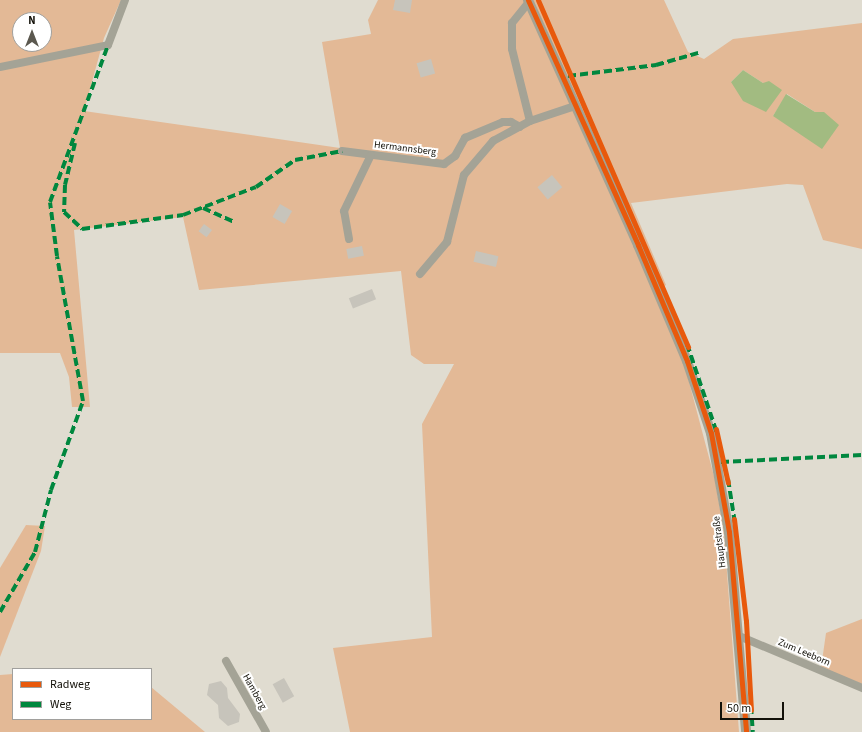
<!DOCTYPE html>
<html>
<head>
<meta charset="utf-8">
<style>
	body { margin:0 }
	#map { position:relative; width:862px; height:732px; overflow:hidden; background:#e0dcd0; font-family:"Source Sans 3",sans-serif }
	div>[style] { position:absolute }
	.green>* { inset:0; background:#e3b996 }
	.water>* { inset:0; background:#a2bb81 }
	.building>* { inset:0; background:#c7c4bb; transform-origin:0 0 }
	.minor>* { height:8px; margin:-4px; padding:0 4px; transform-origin:4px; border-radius:4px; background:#a4a396 }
	.major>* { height:10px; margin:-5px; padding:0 5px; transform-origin:5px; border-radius:5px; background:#a4a394 }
	.quiet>* { height:4px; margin-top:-2px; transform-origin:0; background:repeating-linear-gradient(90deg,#00873e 0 8px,transparent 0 12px) }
	.cycleway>* { height:5px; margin:-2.5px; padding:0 2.5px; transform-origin:2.5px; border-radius:2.5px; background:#e8590c }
	span { translate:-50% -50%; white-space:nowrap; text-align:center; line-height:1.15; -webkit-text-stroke:4px #fff; paint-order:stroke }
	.street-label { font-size:10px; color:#131109 }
	.legend { position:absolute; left:12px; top:668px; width:140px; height:52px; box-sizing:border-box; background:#fff; border:1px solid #a1a09d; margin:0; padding:5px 7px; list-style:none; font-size:12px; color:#131109 }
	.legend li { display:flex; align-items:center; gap:8px; height:20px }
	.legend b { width:20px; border:1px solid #a1a09d }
	.north { position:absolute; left:12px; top:12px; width:40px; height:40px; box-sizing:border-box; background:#fff; border:1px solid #a1a09d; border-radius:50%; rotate:0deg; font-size:11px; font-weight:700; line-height:16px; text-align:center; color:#131109 }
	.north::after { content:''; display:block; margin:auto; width:14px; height:18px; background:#5b584f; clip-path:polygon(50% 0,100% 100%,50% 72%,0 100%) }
	.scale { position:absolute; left:720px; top:702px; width:64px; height:18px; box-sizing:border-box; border:2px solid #131109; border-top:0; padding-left:5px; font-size:12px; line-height:14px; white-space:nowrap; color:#131109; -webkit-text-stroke:3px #fff; paint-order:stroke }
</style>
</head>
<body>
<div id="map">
	<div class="green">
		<i style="clip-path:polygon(evenodd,0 0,121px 0,104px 38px,84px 111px,340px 148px,322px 42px,371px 34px,368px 20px,378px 0,664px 0,688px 52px,704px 59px,733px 39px,862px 23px,862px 249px,823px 240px,803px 185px,787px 184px,631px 203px,666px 285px,654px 292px,684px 363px,715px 480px,724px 533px,739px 732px,350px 732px,333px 648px,432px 637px,422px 424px,454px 364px,424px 364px,411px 355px,401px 271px,199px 290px,183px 217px,74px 230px,90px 407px,72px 407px,69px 377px,60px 353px,0 353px,0 0,20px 20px,44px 20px,44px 44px,20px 44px,20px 20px,0 0,743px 70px,763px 83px,731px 82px,743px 70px,0 0,787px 94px,815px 112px,773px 116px,787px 94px)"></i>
		<i style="clip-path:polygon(26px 525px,45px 526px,41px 551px,0 657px,0 568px)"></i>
		<i style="clip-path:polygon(862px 619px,862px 684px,821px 668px,826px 633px)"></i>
		<i style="clip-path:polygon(13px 674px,13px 719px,151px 719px,151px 687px,205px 732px,0 732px,0 675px)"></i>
	</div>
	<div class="water">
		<i style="clip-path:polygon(743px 70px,763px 83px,769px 81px,782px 90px,766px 112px,743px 101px,731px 82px)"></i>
		<i style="clip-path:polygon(786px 94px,815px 112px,824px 112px,839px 125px,822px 149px,773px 116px)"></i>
	</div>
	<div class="building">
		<i style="clip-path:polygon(395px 0,412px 0,410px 13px,393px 10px)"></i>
		<i style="left:431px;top:59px;width:15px;height:15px;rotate:74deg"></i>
		<i style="left:552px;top:175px;width:16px;height:19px;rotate:50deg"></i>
		<i style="left:280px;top:204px;width:14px;height:15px;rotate:30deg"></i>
		<i style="left:204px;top:224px;width:10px;height:9px;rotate:37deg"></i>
		<i style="left:362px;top:246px;width:10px;height:16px;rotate:79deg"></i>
		<i style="left:476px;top:251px;width:23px;height:11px;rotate:13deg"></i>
		<i style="left:372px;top:289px;width:11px;height:25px;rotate:68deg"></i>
		<i style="left:284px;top:678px;width:21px;height:13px;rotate:61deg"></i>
		<i style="clip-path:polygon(221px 681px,227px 688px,228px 698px,240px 714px,239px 722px,228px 726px,219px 718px,218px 705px,207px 695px,209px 684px)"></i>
	</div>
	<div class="minor">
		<i style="left:529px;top:2px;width:27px;rotate:129deg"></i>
		<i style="left:512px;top:23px;width:26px;rotate:90deg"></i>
		<i style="left:512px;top:49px;width:74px;rotate:76deg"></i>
		<i style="left:0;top:67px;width:110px;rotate:-11.5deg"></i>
		<i style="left:108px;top:45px;width:48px;rotate:-69.3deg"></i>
		<i style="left:342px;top:151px;width:103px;rotate:7.3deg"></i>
		<i style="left:444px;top:164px;width:14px;rotate:-36deg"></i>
		<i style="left:455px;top:156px;width:21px;rotate:-61deg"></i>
		<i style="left:465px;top:138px;width:41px;rotate:-22.8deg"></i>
		<i style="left:503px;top:122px;width:8px"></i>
		<i style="left:511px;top:122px;width:10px;rotate:29deg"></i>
		<i style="left:349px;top:239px;width:28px;rotate:-100deg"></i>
		<i style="left:344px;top:211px;width:62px;rotate:-64.3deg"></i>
		<i style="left:420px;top:274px;width:42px;rotate:-49.8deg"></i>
		<i style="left:447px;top:242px;width:69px;rotate:-75.8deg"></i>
		<i style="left:464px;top:175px;width:45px;rotate:-49.5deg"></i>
		<i style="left:493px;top:141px;width:42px;rotate:-28.4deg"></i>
		<i style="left:530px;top:121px;width:47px;rotate:-18.4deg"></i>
		<i style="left:739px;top:636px;width:134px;rotate:22.9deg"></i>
		<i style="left:226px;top:661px;width:81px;rotate:60.6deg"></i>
	</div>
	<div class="major">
		<i style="left:528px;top:0;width:269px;rotate:65.8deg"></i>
		<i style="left:638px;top:245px;width:126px;rotate:67.1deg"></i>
		<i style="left:687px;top:361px;width:76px;rotate:71.6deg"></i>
		<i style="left:711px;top:433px;width:101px;rotate:79.7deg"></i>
		<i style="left:729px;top:532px;width:201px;rotate:85.1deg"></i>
	</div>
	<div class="quiet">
		<i style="left:568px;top:76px;width:89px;rotate:-7.1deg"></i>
		<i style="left:656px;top:65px;width:44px;rotate:-15.9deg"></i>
		<i style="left:75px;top:143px;width:43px;rotate:103.4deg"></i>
		<i style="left:65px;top:185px;width:27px;rotate:92deg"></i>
		<i style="left:64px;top:212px;width:25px;rotate:43deg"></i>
		<i style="left:82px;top:229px;width:102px;rotate:-7.9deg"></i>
		<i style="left:183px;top:215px;width:78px;rotate:-21deg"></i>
		<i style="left:256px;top:187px;width:47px;rotate:-34.7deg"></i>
		<i style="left:295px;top:160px;width:48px;rotate:-10.8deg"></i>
		<i style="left:203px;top:208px;width:34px;rotate:24deg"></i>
		<i style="left:687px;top:344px;width:94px;rotate:71.4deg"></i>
		<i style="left:721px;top:462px;width:141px;rotate:-2.8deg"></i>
		<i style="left:728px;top:479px;width:45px;rotate:81deg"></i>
		<i style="left:0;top:612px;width:69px;rotate:-59.7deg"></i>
		<i style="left:35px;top:552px;width:64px;rotate:-75.5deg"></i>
		<i style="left:51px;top:490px;width:95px;rotate:-70.2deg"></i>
		<i style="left:83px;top:401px;width:147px;rotate:-100.2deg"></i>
		<i style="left:57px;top:256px;width:54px;rotate:-97.4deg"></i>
		<i style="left:50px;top:202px;width:167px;rotate:-69.7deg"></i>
		<i style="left:751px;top:706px;width:26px;rotate:86deg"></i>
	</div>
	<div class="cycleway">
		<i style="left:528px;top:0;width:269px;rotate:65.8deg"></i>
		<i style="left:638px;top:245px;width:126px;rotate:67.1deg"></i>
		<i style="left:687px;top:361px;width:76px;rotate:71.6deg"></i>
		<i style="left:711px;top:433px;width:101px;rotate:79.7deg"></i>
		<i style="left:729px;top:532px;width:201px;rotate:85.1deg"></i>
		<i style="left:538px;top:0;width:378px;rotate:66.6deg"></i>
		<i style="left:716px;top:429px;width:55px;rotate:77.5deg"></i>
		<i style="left:734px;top:519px;width:103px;rotate:83.3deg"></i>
		<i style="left:746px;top:621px;width:89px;rotate:86.8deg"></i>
	</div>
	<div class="street-label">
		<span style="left:405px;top:149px;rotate:7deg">Hermannsberg</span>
		<span style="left:720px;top:542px;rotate:-97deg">Hauptstraße</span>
		<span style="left:804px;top:653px;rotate:23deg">Zum Leeborn</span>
		<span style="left:254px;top:692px;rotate:61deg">Hamberg</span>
	</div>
	<ul class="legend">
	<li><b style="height:5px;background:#e8590c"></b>Radweg</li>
	<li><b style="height:5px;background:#00873e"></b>Weg</li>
	</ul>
	<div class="north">N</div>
	<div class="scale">50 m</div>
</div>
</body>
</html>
